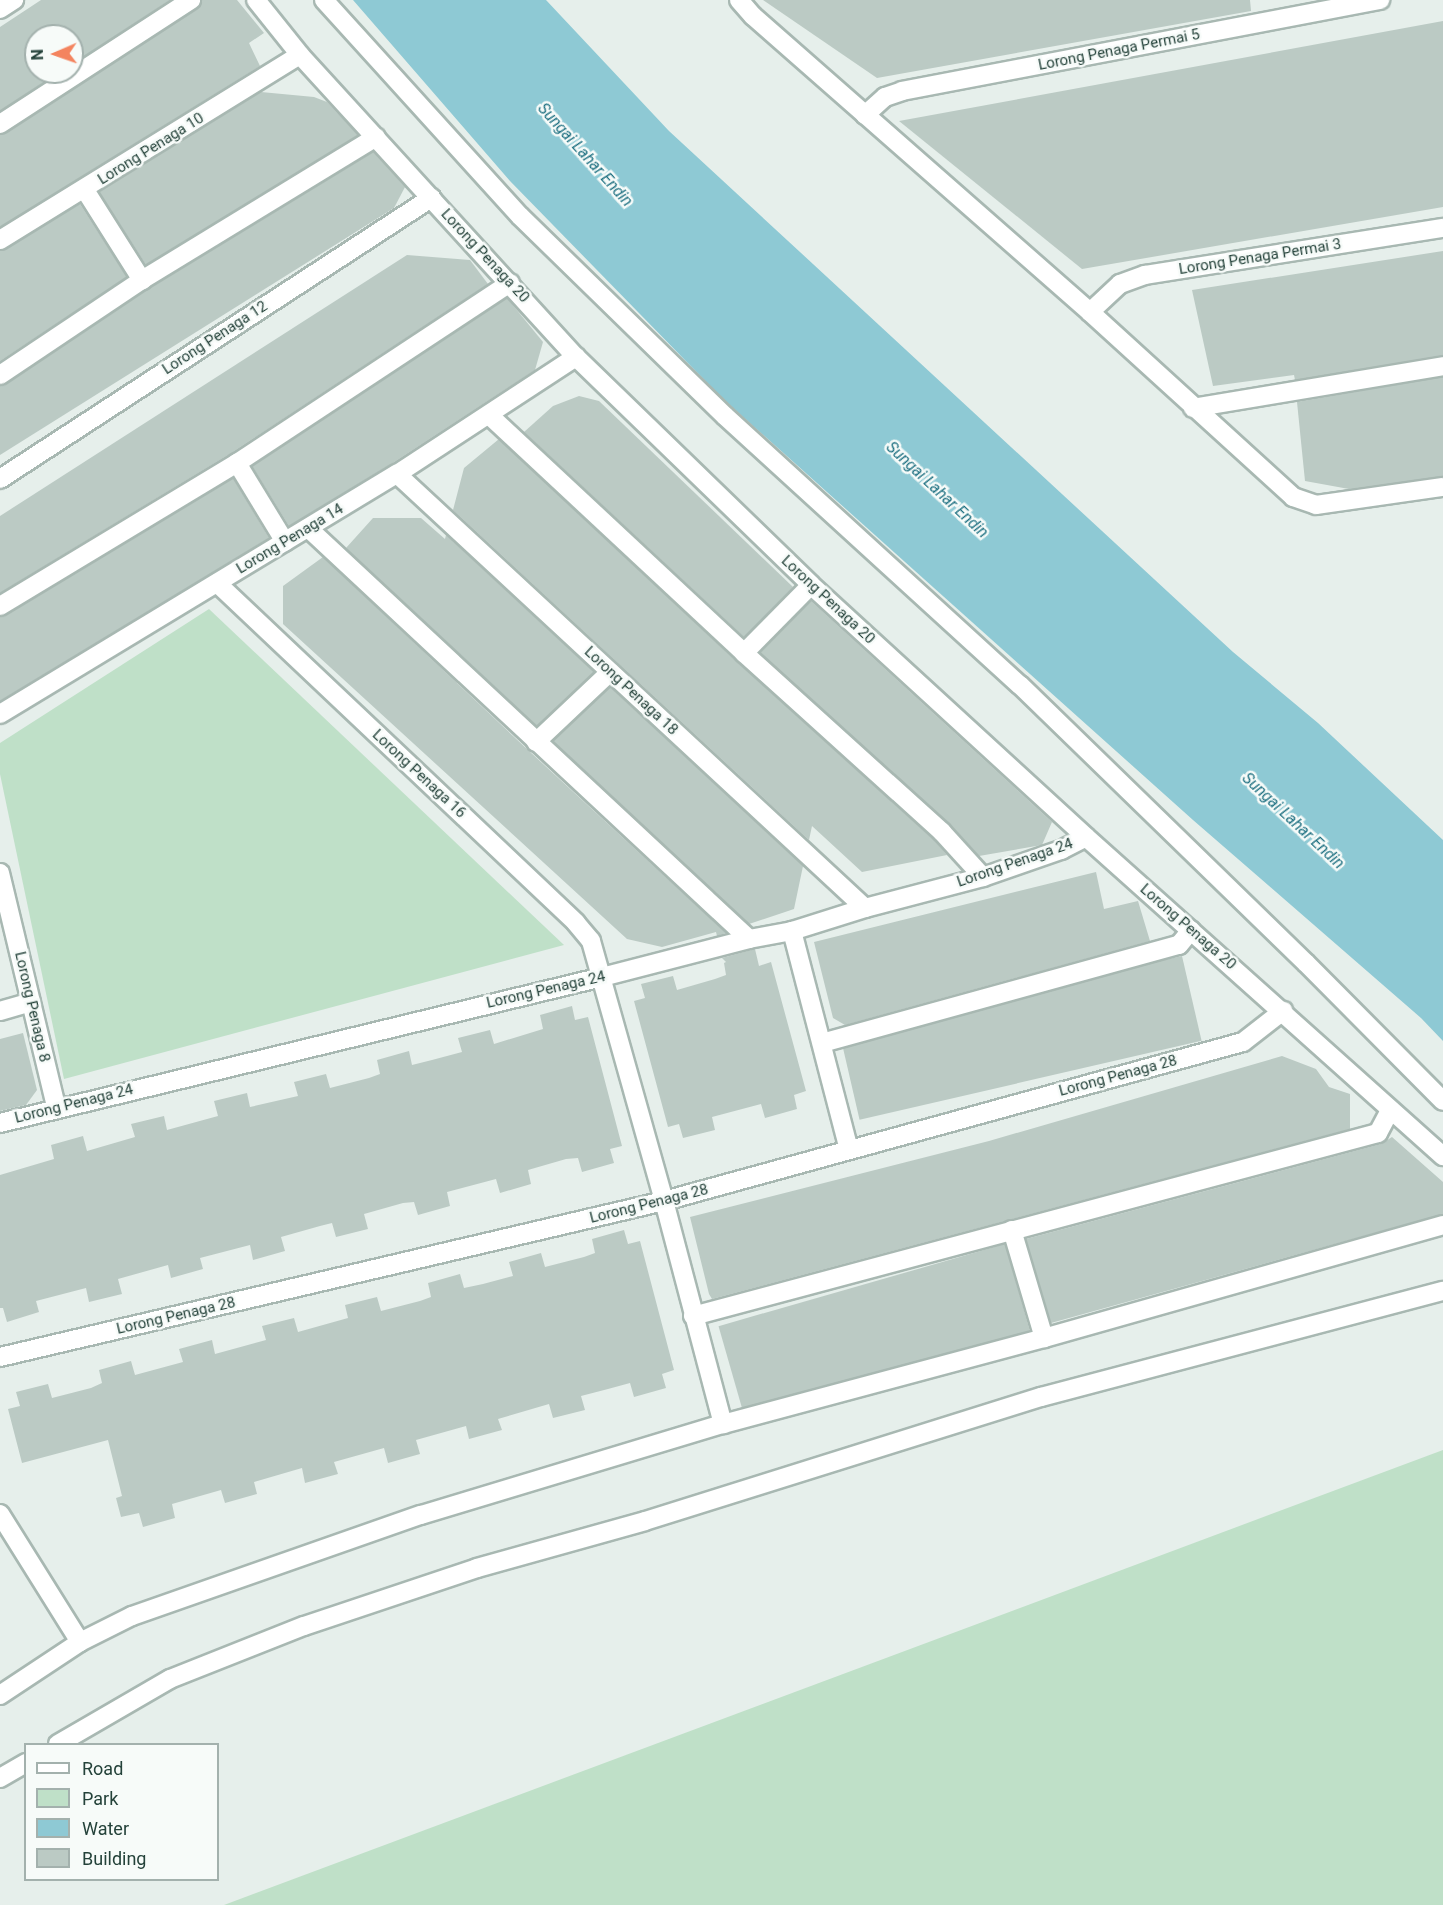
<!DOCTYPE html>
<html>
<head>
<meta charset="utf-8">
<style>
	body { margin:0 }
	#map { position:relative; width:1443px; height:1905px; overflow:hidden; background:#e6efeb; font-family:Roboto,sans-serif }
	div>[style] { position:absolute }
	.green>* { inset:0; background:#bfe0c8 }
	.water>* { inset:0; background:#8ec9d4 }
	.building>* { inset:0; background:#bbcac4; transform-origin:0 0 }
	.roads { filter:drop-shadow(2px 0 #a8b8b2) drop-shadow(-2px 0 #a8b8b2) drop-shadow(0 2px #a8b8b2) drop-shadow(0 -2px #a8b8b2) }
	.minor>* { height:18px; margin:-9px; padding:0 9px; transform-origin:9px; border-radius:9px; background:#fff }
	span { translate:-50% -50%; white-space:nowrap; text-align:center; line-height:1.15; -webkit-text-stroke:5px #f7fbf9; paint-order:stroke }
	.street-label { font-size:15px; color:#24423a }
	.water-label { font-size:16px; color:#1c6f80; font-style:italic }
	.legend { position:absolute; left:24px; top:1743px; width:195px; height:138px; box-sizing:border-box; background:#f7fbf9; border:2px solid #a3b1ad; margin:0; padding:8px 10px; list-style:none; font-size:18px; color:#24423a }
	.legend li { display:flex; align-items:center; gap:12px; height:30px }
	.legend b { width:30px; border:2px solid #a3b1ad }
	.north { position:absolute; left:24px; top:24px; width:60px; height:60px; box-sizing:border-box; background:#f7fbf9; border:2px solid #a3b1ad; border-radius:50%; rotate:268deg; font-size:16px; font-weight:700; line-height:24px; text-align:center; color:#24423a }
	.north::after { content:''; display:block; margin:auto; width:21px; height:27px; background:#f4845f; clip-path:polygon(50% 0,100% 100%,50% 72%,0 100%) }
</style>
</head>
<body>
<div id="map">
	<div class="green">
		<i style="clip-path:polygon(209px 609px,564px 945px,64px 1079px,0 774px,0 743px)"></i>
		<i style="clip-path:polygon(1443px 1450px,1443px 1905px,224px 1905px)"></i>
	</div>
	<div class="water">
		<i style="clip-path:polygon(353px 0,546px 0,669px 131px,1233px 652px,1318px 723px,1443px 840px,1443px 1041px,1421px 1018px,1193px 820px,722px 398px,510px 181px)"></i>
	</div>
	<div class="building">
		<i style="clip-path:polygon(41px 0,170px 0,72px 64px,72px 36px,36px 36px,36px 72px,59px 72px,0 111px,0 27px)"></i>
		<i style="clip-path:polygon(202px 0,237px 0,264px 33px,249px 43px,260px 66px,0 227px,0 135px,197px 9px)"></i>
		<i style="clip-path:polygon(763px 0,1250px 0,1251px 11px,877px 78px)"></i>
		<i style="clip-path:polygon(1443px 21px,1443px 207px,1082px 269px,899px 121px)"></i>
		<i style="clip-path:polygon(261px 92px,314px 97px,327px 102px,358px 135px,146px 265px,99px 192px)"></i>
		<i style="clip-path:polygon(373px 152px,405px 187px,394px 208px,0 455px,0 386px,148px 289px)"></i>
		<i style="clip-path:polygon(80px 204px,127px 277px,0 361px,0 251px)"></i>
		<i style="clip-path:polygon(1443px 251px,1443px 355px,1295px 380px,1294px 375px,1213px 386px,1192px 290px)"></i>
		<i style="clip-path:polygon(407px 255px,470px 260px,488px 284px,231px 453px,0 593px,0 516px)"></i>
		<i style="clip-path:polygon(507px 298px,543px 342px,535px 370px,391px 464px,289px 526px,252px 466px)"></i>
		<i style="clip-path:polygon(1443px 377px,1443px 476px,1349px 489px,1305px 481px,1297px 402px)"></i>
		<i style="clip-path:polygon(579px 396px,599px 401px,793px 587px,744px 637px,524px 432px,553px 406px)"></i>
		<i style="clip-path:polygon(499px 439px,736px 661px,934px 840px,947px 855px,862px 872px,812px 826px,809px 840px,453px 510px,464px 468px)"></i>
		<i style="clip-path:polygon(233px 478px,269px 538px,0 701px,0 617px)"></i>
		<i style="clip-path:polygon(373px 518px,421px 518px,445px 539px,446px 535px,594px 672px,537px 726px,346px 548px)"></i>
		<i style="clip-path:polygon(323px 557px,528px 750px,726px 933px,717px 936px,716px 932px,662px 947px,627px 939px,283px 624px,283px 586px)"></i>
		<i style="clip-path:polygon(811px 601px,1052px 822px,1042px 845px,979px 856px,950px 824px,760px 653px)"></i>
		<i style="clip-path:polygon(610px 687px,803px 866px,794px 909px,749px 924px,553px 741px)"></i>
		<i style="clip-path:polygon(1096px 872px,1104px 909px,1138px 901px,1150px 941px,845px 1025px,833px 1018px,814px 942px)"></i>
		<i style="clip-path:polygon(755px 949px,759px 966px,771px 962px,806px 1091px,794px 1095px,797px 1109px,765px 1118px,761px 1104px,712px 1117px,715px 1130px,683px 1138px,679px 1124px,668px 1127px,634px 1001px,645px 998px,641px 984px,673px 976px,677px 990px,715px 979px,726px 975px,724px 963px,726px 962px,722px 958px)"></i>
		<i style="left:1182px;top:956px;width:87px;height:351px;rotate:77deg"></i>
		<i style="clip-path:polygon(572px 1006px,575px 1020px,588px 1017px,622px 1146px,610px 1149px,614px 1163px,582px 1172px,578px 1158px,566px 1159px,528px 1170px,531px 1184px,500px 1193px,496px 1179px,447px 1192px,450px 1206px,418px 1215px,414px 1202px,403px 1203px,364px 1214px,368px 1229px,336px 1237px,332px 1223px,320px 1226px,281px 1237px,285px 1251px,253px 1260px,250px 1245px,200px 1258px,203px 1269px,171px 1278px,168px 1265px,118px 1279px,122px 1294px,89px 1302px,86px 1288px,36px 1301px,39px 1312px,7px 1322px,3px 1308px,0 1308px,0 1175px,54px 1159px,51px 1145px,83px 1136px,87px 1151px,135px 1137px,131px 1124px,164px 1116px,167px 1130px,218px 1116px,214px 1101px,247px 1093px,250px 1107px,298px 1096px,294px 1082px,326px 1074px,330px 1088px,369px 1078px,380px 1074px,377px 1060px,409px 1051px,412px 1065px,432px 1060px,462px 1052px,458px 1038px,490px 1030px,494px 1044px,543px 1029px,540px 1015px)"></i>
		<i style="clip-path:polygon(23px 1033px,37px 1090px,26px 1105px,0 1111px,0 1039px)"></i>
		<i style="clip-path:polygon(1282px 1056px,1316px 1069px,1329px 1087px,1350px 1094px,1350px 1129px,712px 1299px,709px 1294px,690px 1217px,989px 1141px)"></i>
		<i style="clip-path:polygon(1392px 1137px,1443px 1182px,1443px 1214px,1051px 1323px,1026px 1239px,1381px 1144px)"></i>
		<i style="clip-path:polygon(624px 1230px,628px 1244px,640px 1241px,674px 1370px,662px 1374px,666px 1388px,634px 1397px,630px 1383px,608px 1389px,581px 1396px,585px 1410px,553px 1418px,549px 1404px,498px 1419px,502px 1430px,469px 1439px,466px 1426px,416px 1440px,420px 1454px,388px 1463px,384px 1448px,334px 1462px,338px 1474px,305px 1483px,302px 1468px,254px 1482px,257px 1494px,225px 1503px,221px 1490px,172px 1504px,175px 1518px,143px 1527px,139px 1513px,121px 1517px,116px 1498px,122px 1496px,108px 1440px,22px 1463px,8px 1409px,20px 1406px,16px 1392px,48px 1384px,52px 1398px,91px 1388px,102px 1383px,99px 1370px,131px 1361px,135px 1375px,183px 1362px,179px 1349px,212px 1340px,215px 1354px,266px 1340px,262px 1326px,294px 1318px,298px 1332px,348px 1318px,345px 1305px,377px 1297px,381px 1311px,420px 1301px,431px 1297px,428px 1283px,460px 1274px,464px 1288px,483px 1284px,513px 1276px,509px 1262px,541px 1253px,545px 1267px,584px 1257px,595px 1253px,592px 1239px)"></i>
		<i style="left:1005px;top:1244px;width:90px;height:298px;rotate:74deg"></i>
	</div>
	<div class="roads">
		<div class="minor">
			<i style="left:256px;top:0;width:70px;rotate:51.3deg"></i>
			<i style="left:300px;top:55px;width:409px;rotate:47.6deg"></i>
			<i style="left:576px;top:357px;width:327px;rotate:44.1deg"></i>
			<i style="left:811px;top:585px;width:373px;rotate:42.5deg"></i>
			<i style="left:1086px;top:837px;width:479px;rotate:41.8deg"></i>
			<i style="left:324px;top:0;width:292px;rotate:47.8deg"></i>
			<i style="left:520px;top:216px;width:286px;rotate:44.3deg"></i>
			<i style="left:725px;top:416px;width:399px;rotate:42.4deg"></i>
			<i style="left:1020px;top:685px;width:399px;rotate:44.2deg"></i>
			<i style="left:1306px;top:963px;width:194px;rotate:45.2deg"></i>
			<i style="left:739px;top:0;width:21px;rotate:49deg"></i>
			<i style="left:753px;top:16px;width:449px;rotate:41.3deg"></i>
			<i style="left:1090px;top:312px;width:275px;rotate:42.3deg"></i>
			<i style="left:1293px;top:497px;width:24px;rotate:19deg"></i>
			<i style="left:1316px;top:505px;width:128px;rotate:-8.1deg"></i>
			<i style="left:0;top:9px;width:17px;rotate:-33deg"></i>
			<i style="left:865px;top:115px;width:27px;rotate:-42deg"></i>
			<i style="left:885px;top:97px;width:18px;rotate:-19deg"></i>
			<i style="left:902px;top:91px;width:487px;rotate:-10.8deg"></i>
			<i style="left:0;top:124px;width:228px;rotate:-33deg"></i>
			<i style="left:85px;top:190px;width:107px;rotate:57.7deg"></i>
			<i style="left:0;top:240px;width:352px;rotate:-31.7deg"></i>
			<i style="left:1090px;top:312px;width:41px;rotate:-43deg"></i>
			<i style="left:1120px;top:284px;width:27px;rotate:-20deg"></i>
			<i style="left:1145px;top:275px;width:302px;rotate:-9deg"></i>
			<i style="left:0;top:375px;width:171px;rotate:-33.8deg"></i>
			<i style="left:142px;top:280px;width:274px;rotate:-31.4deg"></i>
			<i style="left:1193px;top:408px;width:254px;rotate:-9.5deg"></i>
			<i style="left:489px;top:415px;width:349px;rotate:43deg"></i>
			<i style="left:744px;top:653px;width:267px;rotate:42.1deg"></i>
			<i style="left:942px;top:832px;width:61px;rotate:47.7deg"></i>
			<i style="left:237px;top:463px;width:92px;rotate:58.7deg"></i>
			<i style="left:397px;top:474px;width:638px;rotate:42.84deg"></i>
			<i style="left:0;top:479px;width:515px;rotate:-33.1deg"></i>
			<i style="left:308px;top:528px;width:603px;rotate:42.98deg"></i>
			<i style="left:217px;top:583px;width:494px;rotate:43.4deg"></i>
			<i style="left:576px;top:923px;width:23px;rotate:50deg"></i>
			<i style="left:591px;top:941px;width:270px;rotate:74.3deg"></i>
			<i style="left:664px;top:1201px;width:231px;rotate:75.2deg"></i>
			<i style="left:0;top:606px;width:277px;rotate:-31.1deg"></i>
			<i style="left:237px;top:463px;width:327px;rotate:-33.4deg"></i>
			<i style="left:744px;top:653px;width:95px;rotate:-45.4deg"></i>
			<i style="left:0;top:714px;width:464px;rotate:-31.2deg"></i>
			<i style="left:397px;top:474px;width:214px;rotate:-33.2deg"></i>
			<i style="left:536px;top:742px;width:102px;rotate:-43.4deg"></i>
			<i style="left:0;top:873px;width:241px;rotate:76.5deg"></i>
			<i style="left:792px;top:931px;width:226px;rotate:75.4deg"></i>
			<i style="left:0;top:1011px;width:32px;rotate:-16deg"></i>
			<i style="left:822px;top:1043px;width:370px;rotate:-15.4deg"></i>
			<i style="left:1179px;top:945px;width:19px;rotate:-51deg"></i>
			<i style="left:0;top:1123px;width:619px;rotate:-13.63deg"></i>
			<i style="left:602px;top:977px;width:152px;rotate:-14.5deg"></i>
			<i style="left:749px;top:939px;width:44px;rotate:-10.5deg"></i>
			<i style="left:792px;top:931px;width:77px;rotate:-17.5deg"></i>
			<i style="left:865px;top:908px;width:122px;rotate:-14.7deg"></i>
			<i style="left:983px;top:877px;width:83px;rotate:-19.1deg"></i>
			<i style="left:1061px;top:850px;width:28px;rotate:-27deg"></i>
			<i style="left:1012px;top:1230px;width:113px;rotate:73.5deg"></i>
			<i style="left:693px;top:1316px;width:709px;rotate:-14.96deg"></i>
			<i style="left:1378px;top:1133px;width:26px;rotate:-62deg"></i>
			<i style="left:0;top:1357px;width:682px;rotate:-13.22deg"></i>
			<i style="left:664px;top:1201px;width:600px;rotate:-15.36deg"></i>
			<i style="left:1243px;top:1042px;width:51px;rotate:-37.8deg"></i>
			<i style="left:0;top:1514px;width:151px;rotate:58deg"></i>
			<i style="left:0;top:1695px;width:96px;rotate:-33.5deg"></i>
			<i style="left:80px;top:1642px;width:58px;rotate:-26.6deg"></i>
			<i style="left:132px;top:1616px;width:306px;rotate:-19.3deg"></i>
			<i style="left:421px;top:1515px;width:315px;rotate:-16.8deg"></i>
			<i style="left:723px;top:1424px;width:332px;rotate:-15deg"></i>
			<i style="left:1044px;top:1338px;width:415px;rotate:-15.8deg"></i>
			<i style="left:58px;top:1744px;width:129px;rotate:-30.1deg"></i>
			<i style="left:170px;top:1679px;width:144px;rotate:-21.6deg"></i>
			<i style="left:304px;top:1626px;width:182px;rotate:-18.5deg"></i>
			<i style="left:477px;top:1568px;width:174px;rotate:-15.6deg"></i>
			<i style="left:645px;top:1521px;width:415px;rotate:-17.4deg"></i>
			<i style="left:1041px;top:1397px;width:416px;rotate:-14.8deg"></i>
			<i style="left:0;top:1778px;width:30px;rotate:-30deg"></i>
		</div>
	</div>
	<div class="street-label">
		<span style="left:1119px;top:50px;rotate:-11deg">Lorong Penaga Permai 5</span>
		<span style="left:151px;top:149px;rotate:-32deg">Lorong Penaga 10</span>
		<span style="left:485px;top:256px;rotate:47deg">Lorong Penaga 20</span>
		<span style="left:1260px;top:257px;rotate:-9deg">Lorong Penaga Permai 3</span>
		<span style="left:215px;top:338px;rotate:-33deg">Lorong Penaga 12</span>
		<span style="left:290px;top:539px;rotate:-31deg">Lorong Penaga 14</span>
		<span style="left:828px;top:600px;rotate:43deg">Lorong Penaga 20</span>
		<span style="left:631px;top:691px;rotate:43deg">Lorong Penaga 18</span>
		<span style="left:419px;top:774px;rotate:43deg">Lorong Penaga 16</span>
		<span style="left:1015px;top:863px;rotate:-19deg">Lorong Penaga 24</span>
		<span style="left:1188px;top:927px;rotate:41deg">Lorong Penaga 20</span>
		<span style="left:546px;top:990px;rotate:-13deg">Lorong Penaga 24</span>
		<span style="left:32px;top:1007px;rotate:77deg">Lorong Penaga 8</span>
		<span style="left:1118px;top:1076px;rotate:-15deg">Lorong Penaga 28</span>
		<span style="left:74px;top:1104px;rotate:-14deg">Lorong Penaga 24</span>
		<span style="left:649px;top:1204px;rotate:-14deg">Lorong Penaga 28</span>
		<span style="left:176px;top:1316px;rotate:-13deg">Lorong Penaga 28</span>
	</div>
	<div class="water-label">
		<span style="left:585px;top:155px;rotate:48deg">Sungai Lahar Endin</span>
		<span style="left:937px;top:490px;rotate:43deg">Sungai Lahar Endin</span>
		<span style="left:1293px;top:821px;rotate:43deg">Sungai Lahar Endin</span>
	</div>
	<ul class="legend">
	<li><b style="height:8px;background:#fff"></b>Road</li>
	<li><b style="height:16px;background:#bfe0c8"></b>Park</li>
	<li><b style="height:16px;background:#8ec9d4"></b>Water</li>
	<li><b style="height:16px;background:#bbcac4"></b>Building</li>
	</ul>
	<div class="north">N</div>
</div>
</body>
</html>
